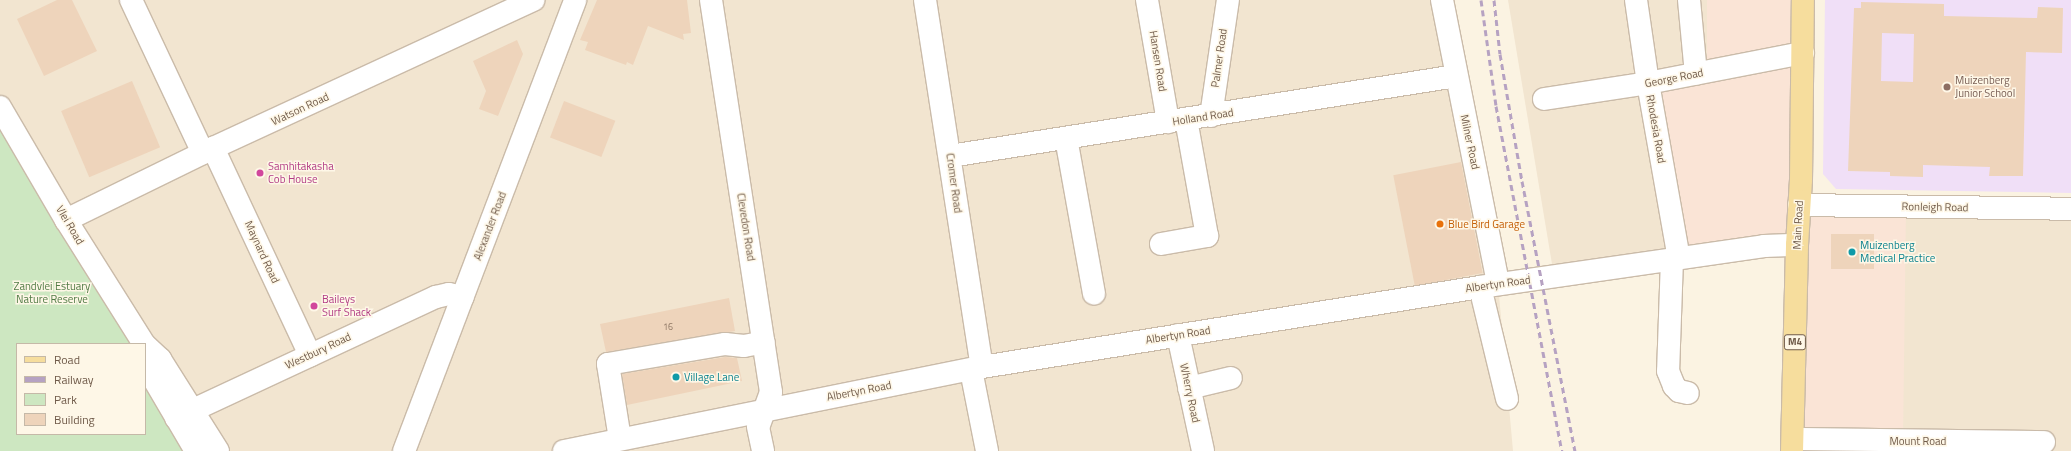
<!DOCTYPE html>
<html>
<head>
<meta charset="utf-8">
<style>
	body { margin:0 }
	#map { position:relative; width:2071px; height:451px; overflow:hidden; background:#fbf3e2; font-family:"Titillium Web",sans-serif }
	div>[style] { position:absolute }
	.residential>* { inset:0; background:#f2e5d0 }
	.commercial>* { inset:0; background:#fae4d6 }
	.education>* { inset:0; background:#f0dff7 }
	.green>* { inset:0; background:#cde7c1 }
	.building>* { inset:0; background:#eed4bb; transform-origin:0 0 }
	.roads { filter:drop-shadow(1px 0 #cabba9) drop-shadow(-1px 0 #cabba9) drop-shadow(0 1px #cabba9) drop-shadow(0 -1px #cabba9) }
	.minor>* { height:22px; margin:-11px; padding:0 11px; transform-origin:11px; border-radius:11px; background:#fff }
	.major>* { height:22px; margin:-11px; padding:0 11px; transform-origin:11px; border-radius:11px; background:#f6dd9d }
	.rail>* { height:3px; margin-top:-1.5px; transform-origin:0; background:repeating-linear-gradient(90deg,#b6a2c2 0 6px,transparent 0 10px) }
	.dots>* { width:11px; height:11px; translate:-50% -50%; box-sizing:border-box; border:2px solid #fef7e7; border-radius:50% }
	span { translate:-50% -50%; white-space:nowrap; text-align:center; line-height:1.15; -webkit-text-stroke:3px #fef7e7; paint-order:stroke }
	.number-label { font-size:9px; color:#907966 }
	.number-label span { -webkit-text-stroke-width:0 }
	.shield-label span { padding:1px 3px; background:#fef7e7; border:1px solid; border-radius:3px; -webkit-text-stroke-width:0 }
	.shield-label { font-size:10px; color:#705b4a; font-weight:700 }
	.street-label { font-size:11px; color:#705b4a }
	.education-label { font-size:11px; color:#785e54 }
	.left { translate:0 -50%; text-align:left }
	.hotel-label { font-size:11px; color:#b23c85 }
	.food-label { font-size:11px; color:#c56008 }
	.culture-label { font-size:11px; color:#0d838f }
	.park-label { font-size:11px; color:#517b45 }
	.legend { position:absolute; left:16px; top:343px; width:130px; height:92px; box-sizing:border-box; background:#fef7e7; border:1px solid #c5b9a8; margin:0; padding:5px 7px; list-style:none; font-size:12px; color:#705b4a }
	.legend li { display:flex; align-items:center; gap:8px; height:20px }
	.legend b { width:20px; border:1px solid #c5b9a8 }
</style>
</head>
<body>
<div id="map">
	<div class="residential">
		<i style="clip-path:polygon(0 0,1442px 0,1498px 284px,1513px 451px,196px 451px,0 107px)"></i>
		<i style="clip-path:polygon(1508px 0,1707px 0,1707px 71px,1679px 258px,1554px 276px)"></i>
		<i style="clip-path:polygon(1906px 207px,2071px 209px,2071px 451px,1792px 451px)"></i>
	</div>
	<div class="commercial">
		<i style="clip-path:polygon(1707px 0,1803px 0,1799px 204px,1906px 207px,1903px 441px,1793px 439px,1797px 245px,1679px 258px,1648px 83px,1707px 71px)"></i>
	</div>
	<div class="education">
		<i style="clip-path:polygon(1825px 0,2071px 0,2071px 193px,1836px 189px,1823px 174px)"></i>
	</div>
	<div class="green">
		<i style="clip-path:polygon(0 107px,142px 344px,17px 344px,17px 434px,145px 434px,145px 358px,196px 451px,0 451px)"></i>
	</div>
	<div class="building">
		<i style="clip-path:polygon(57px 0,72px 0,97px 51px,44px 76px,17px 19px)"></i>
		<i style="clip-path:polygon(597px 0,687px 0,691px 33px,683px 34px,684px 40px,648px 26px,633px 65px,627px 62px,626px 65px,585px 50px,588px 42px,580px 40px)"></i>
		<i style="clip-path:polygon(evenodd,1861px 2px,1944px 4px,1944px 16px,2037px 18px,2038px 7px,2063px 8px,2062px 53px,2026px 52px,2023px 176px,1989px 176px,1990px 167px,1923px 165px,1923px 177px,1890px 176px,1890px 172px,1848px 171px,1854px 8px,1861px 8px,1861px 2px,1882px 33px,1914px 34px,1913px 82px,1881px 81px,1882px 33px)"></i>
		<i style="clip-path:polygon(517px 40px,523px 54px,498px 116px,479px 109px,486px 91px,473px 61px)"></i>
		<i style="left:132px;top:81px;width:72px;height:77px;rotate:67deg"></i>
		<i style="left:564px;top:101px;width:55px;height:39px;rotate:21deg"></i>
		<i style="left:1461px;top:162px;width:113px;height:69px;rotate:79deg"></i>
		<i style="left:1831px;top:234px;width:43px;height:35px"></i>
		<i style="clip-path:polygon(729px 298px,735px 331px,606px 352px,600px 324px)"></i>
		<i style="clip-path:polygon(725px 357px,737px 358px,742px 381px,627px 405px,622px 374px)"></i>
	</div>
	<div class="roads">
		<div class="minor">
			<i style="left:131px;top:0;width:169px;rotate:64.8deg"></i>
			<i style="left:711px;top:0;width:397px;rotate:81.3deg"></i>
			<i style="left:771px;top:392px;width:37px;rotate:110deg"></i>
			<i style="left:758px;top:427px;width:25px;rotate:78deg"></i>
			<i style="left:925px;top:0;width:371px;rotate:81.2deg"></i>
			<i style="left:1147px;top:0;width:124px;rotate:80.2deg"></i>
			<i style="left:1442px;top:0;width:289px;rotate:78.8deg"></i>
			<i style="left:1636px;top:0;width:84px;rotate:81.8deg"></i>
			<i style="left:1648px;top:83px;width:178px;rotate:80deg"></i>
			<i style="left:1689px;top:0;width:74px;rotate:84.6deg"></i>
			<i style="left:1544px;top:99px;width:105px;rotate:-8.7deg"></i>
			<i style="left:1648px;top:83px;width:158px;rotate:-11deg"></i>
			<i style="left:0;top:107px;width:131px;rotate:59.7deg"></i>
			<i style="left:66px;top:220px;width:146px;rotate:57.8deg"></i>
			<i style="left:1211px;top:116px;width:117px;rotate:-81.7deg"></i>
			<i style="left:1066px;top:138px;width:158px;rotate:79.8deg"></i>
			<i style="left:213px;top:148px;width:229px;rotate:64.9deg"></i>
			<i style="left:950px;top:156px;width:512px;rotate:-8.98deg"></i>
			<i style="left:1799px;top:205px;width:272px;rotate:0.8deg"></i>
			<i style="left:66px;top:220px;width:164px;rotate:-26.1deg"></i>
			<i style="left:213px;top:148px;width:353px;rotate:-24.8deg"></i>
			<i style="left:1161px;top:244px;width:47px;rotate:-9.9deg"></i>
			<i style="left:1207px;top:236px;width:119px;rotate:-100.2deg"></i>
			<i style="left:1672px;top:259px;width:112px;rotate:92deg"></i>
			<i style="left:1668px;top:371px;width:16px;rotate:68deg"></i>
			<i style="left:1674px;top:386px;width:7px;rotate:45deg"></i>
			<i style="left:1679px;top:391px;width:9px;rotate:13deg"></i>
			<i style="left:1480px;top:287px;width:115px;rotate:76.4deg"></i>
			<i style="left:1178px;top:335px;width:119px;rotate:77.8deg"></i>
			<i style="left:145px;top:345px;width:21px;rotate:43deg"></i>
			<i style="left:160px;top:359px;width:109px;rotate:57.8deg"></i>
			<i style="left:145px;top:358px;width:8px;rotate:83deg"></i>
			<i style="left:146px;top:366px;width:99px;rotate:59.5deg"></i>
			<i style="left:971px;top:370px;width:83px;rotate:78.8deg"></i>
			<i style="left:1189px;top:388px;width:43px;rotate:-13.4deg"></i>
			<i style="left:176px;top:418px;width:287px;rotate:-25deg"></i>
			<i style="left:436px;top:297px;width:13px;rotate:-13deg"></i>
			<i style="left:449px;top:294px;width:14px;rotate:12deg"></i>
			<i style="left:620px;top:439px;width:76px;rotate:-99.1deg"></i>
			<i style="left:608px;top:364px;width:119px;rotate:-9.7deg"></i>
			<i style="left:725px;top:344px;width:19px;rotate:6deg"></i>
			<i style="left:744px;top:346px;width:20px;rotate:-11deg"></i>
			<i style="left:1793px;top:439px;width:251px;rotate:0.7deg"></i>
			<i style="left:404px;top:451px;width:482px;rotate:-69.2deg"></i>
			<i style="left:564px;top:451px;width:426px;rotate:-11.4deg"></i>
			<i style="left:982px;top:367px;width:504px;rotate:-9.13deg"></i>
			<i style="left:1480px;top:287px;width:287px;rotate:-8.2deg"></i>
			<i style="left:1764px;top:246px;width:33px;rotate:-2deg"></i>
		</div>
		<div class="major">
			<i style="left:1792px;top:451px;width:206px;rotate:-88.6deg"></i>
			<i style="left:1797px;top:245px;width:65px;rotate:-86.5deg"></i>
			<i style="left:1801px;top:180px;width:180px;rotate:-89.4deg"></i>
		</div>
	</div>
	<div class="rail">
		<i style="left:1481px;top:0;width:107px;rotate:81.9deg"></i>
		<i style="left:1496px;top:106px;width:351px;rotate:79.2deg"></i>
		<i style="left:1494px;top:0;width:54px;rotate:83.7deg"></i>
		<i style="left:1500px;top:54px;width:129px;rotate:80.2deg"></i>
		<i style="left:1522px;top:181px;width:275px;rotate:78.9deg"></i>
	</div>
	<div class="dots">
		<i style="left:1947px;top:87px;background:#8d6e63"></i>
		<i style="left:260px;top:173px;background:#d1479c"></i>
		<i style="left:1440px;top:224px;background:#e8710a"></i>
		<i style="left:1852px;top:252px;background:#0f9aa8"></i>
		<i style="left:314px;top:306px;background:#d1479c"></i>
		<i style="left:676px;top:377px;background:#0f9aa8"></i>
	</div>
	<div class="number-label">
		<span style="left:668px;top:327px">16</span>
	</div>
	<div class="shield-label">
		<span style="left:1795px;top:342px">M4</span>
	</div>
	<div class="street-label">
		<span style="left:1219px;top:58px;rotate:-82deg">Palmer Road</span>
		<span style="left:1158px;top:61px;rotate:81deg">Hansen Road</span>
		<span style="left:1674px;top:78px;rotate:-11deg">George Road</span>
		<span style="left:300px;top:109px;rotate:-25deg">Watson Road</span>
		<span style="left:1203px;top:117px;rotate:-9deg">Holland Road</span>
		<span style="left:1656px;top:129px;rotate:80deg">Rhodesia Road</span>
		<span style="left:1470px;top:142px;rotate:78deg">Milner Road</span>
		<span style="left:954px;top:183px;rotate:82deg">Cromer Road</span>
		<span style="left:1935px;top:207px;rotate:1deg">Ronleigh Road</span>
		<span style="left:70px;top:225px;rotate:59deg">Vlei Road</span>
		<span style="left:1798px;top:225px;rotate:-87deg">Main Road</span>
		<span style="left:490px;top:226px;rotate:-69deg">Alexander Road</span>
		<span style="left:746px;top:227px;rotate:81deg">Clevedon Road</span>
		<span style="left:262px;top:252px;rotate:65deg">Maynard Road</span>
		<span style="left:1498px;top:284px;rotate:-8deg">Albertyn Road</span>
		<span style="left:1178px;top:335px;rotate:-9deg">Albertyn Road</span>
		<span style="left:318px;top:351px;rotate:-25deg">Westbury Road</span>
		<span style="left:859px;top:391px;rotate:-11deg">Albertyn Road</span>
		<span style="left:1190px;top:393px;rotate:78deg">Wherry Road</span>
		<span style="left:1918px;top:441px">Mount Road</span>
	</div>
	<div class="education-label">
		<span class="left" style="left:1955px;top:87px">Muizenberg<br>Junior School</span>
	</div>
	<div class="hotel-label">
		<span class="left" style="left:268px;top:173px">Samhitakasha<br>Cob House</span>
		<span class="left" style="left:322px;top:306px">Baileys<br>Surf Shack</span>
	</div>
	<div class="food-label">
		<span class="left" style="left:1448px;top:224px">Blue Bird Garage</span>
	</div>
	<div class="culture-label">
		<span class="left" style="left:1860px;top:252px">Muizenberg<br>Medical Practice</span>
		<span class="left" style="left:684px;top:377px">Village Lane</span>
	</div>
	<div class="park-label">
		<span style="left:52px;top:293px">Zandvlei Estuary<br>Nature Reserve</span>
	</div>
	<ul class="legend">
	<li><b style="height:5px;background:#f6dd9d"></b>Road</li>
	<li><b style="height:5px;background:#b6a2c2"></b>Railway</li>
	<li><b style="height:11px;background:#cde7c1"></b>Park</li>
	<li><b style="height:11px;background:#eed4bb"></b>Building</li>
	</ul>
</div>
</body>
</html>
